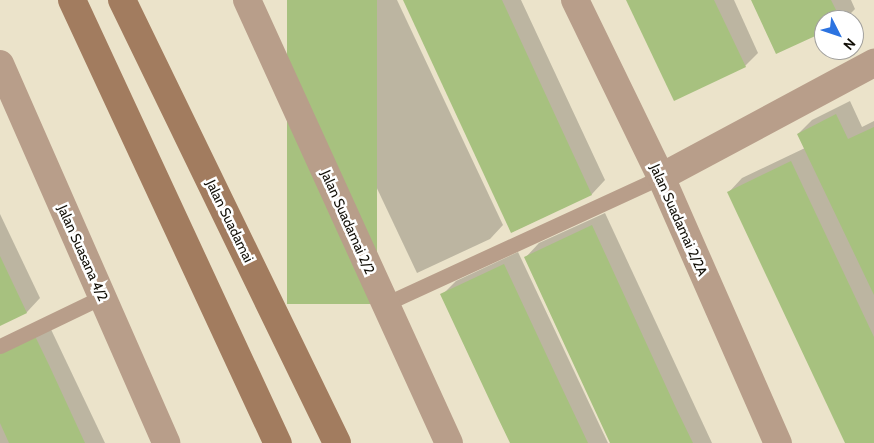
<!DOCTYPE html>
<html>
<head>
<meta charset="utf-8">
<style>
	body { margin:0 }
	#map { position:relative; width:874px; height:443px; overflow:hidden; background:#ebe3ca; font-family:Cabin,sans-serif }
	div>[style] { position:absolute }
	.shadow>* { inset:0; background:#0003 }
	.building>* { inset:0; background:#a7c17f; transform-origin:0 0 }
	.service>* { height:15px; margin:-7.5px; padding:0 7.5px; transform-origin:7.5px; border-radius:7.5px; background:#b89e8a }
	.minor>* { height:28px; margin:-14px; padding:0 14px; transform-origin:14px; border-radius:14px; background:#b89e8a }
	.secondary>* { height:28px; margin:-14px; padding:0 14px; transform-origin:14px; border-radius:14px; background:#a27c5f }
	span { translate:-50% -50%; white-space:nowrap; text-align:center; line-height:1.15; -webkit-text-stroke:5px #fff; paint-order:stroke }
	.street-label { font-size:14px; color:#120f07 }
	.north { position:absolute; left:814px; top:10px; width:50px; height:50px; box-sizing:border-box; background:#fff; border:1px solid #a09f9c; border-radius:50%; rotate:131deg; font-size:14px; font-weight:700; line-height:20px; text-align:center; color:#120f07 }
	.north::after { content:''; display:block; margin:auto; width:18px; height:22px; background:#2c73e0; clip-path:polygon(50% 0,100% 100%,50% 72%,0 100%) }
</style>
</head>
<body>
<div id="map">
	<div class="shadow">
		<i style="clip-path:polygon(288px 0,397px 0,503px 225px,490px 239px,417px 273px)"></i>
		<i style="clip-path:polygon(404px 0,521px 0,605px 180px,592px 194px,512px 232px)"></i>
		<i style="clip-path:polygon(627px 0,734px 0,758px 53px,745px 66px)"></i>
		<i style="clip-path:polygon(752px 0,851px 0,855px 9px,844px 20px,824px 20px,824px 30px)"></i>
		<i style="clip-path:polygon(850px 101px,862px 127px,874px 121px,874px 443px,847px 443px,729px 192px,742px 178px,805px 148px,798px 134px,812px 120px)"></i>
		<i style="clip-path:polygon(605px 213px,712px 443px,612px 443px,526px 257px,539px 243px)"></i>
		<i style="clip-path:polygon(0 214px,40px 298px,27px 312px,0 324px)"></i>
		<i style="clip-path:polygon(518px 252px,608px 443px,511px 443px,442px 295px,456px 281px)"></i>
		<i style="clip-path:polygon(47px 321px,105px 443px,0 443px,0 344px)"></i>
	</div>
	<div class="building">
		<i style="left:287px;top:0;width:90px;height:304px"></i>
		<i style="clip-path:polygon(403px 0,502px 0,592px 195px,511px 233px)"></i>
		<i style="clip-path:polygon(626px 0,714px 0,746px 67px,674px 101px)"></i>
		<i style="clip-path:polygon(751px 0,831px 0,841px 20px,824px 20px,824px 32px,776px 54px)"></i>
		<i style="clip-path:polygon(836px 114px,848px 139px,874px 127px,874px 295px,797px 134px)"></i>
		<i style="clip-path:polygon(791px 161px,874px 337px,874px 443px,845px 443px,727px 192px)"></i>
		<i style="clip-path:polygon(592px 225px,676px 408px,693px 443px,610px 443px,566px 348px,524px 257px)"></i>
		<i style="clip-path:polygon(0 256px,27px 313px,0 326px)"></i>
		<i style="clip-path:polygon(504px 264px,561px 386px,588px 443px,510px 443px,497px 416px,440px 294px)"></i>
		<i style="clip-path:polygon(34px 334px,49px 365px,85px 443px,9px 443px,0 423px,0 350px)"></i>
	</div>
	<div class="service">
		<i style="left:385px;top:304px;width:304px;rotate:-24.7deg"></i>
		<i style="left:0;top:346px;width:113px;rotate:-25.7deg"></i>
	</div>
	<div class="minor">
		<i style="left:247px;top:0;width:487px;rotate:65.5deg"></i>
		<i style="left:575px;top:0;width:197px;rotate:64.1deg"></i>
		<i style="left:661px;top:177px;width:291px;rotate:66.3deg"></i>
		<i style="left:0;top:64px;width:414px;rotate:66.3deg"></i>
		<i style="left:661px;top:177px;width:242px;rotate:-28.2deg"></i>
	</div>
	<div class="secondary">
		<i style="left:72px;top:0;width:489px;rotate:65.1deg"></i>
		<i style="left:122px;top:0;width:492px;rotate:64.1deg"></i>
	</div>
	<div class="street-label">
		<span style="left:679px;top:220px;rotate:66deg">Jalan Suadamai 2/2A</span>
		<span style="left:230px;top:221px;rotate:64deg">Jalan Suadamai</span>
		<span style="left:348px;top:222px;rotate:66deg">Jalan Suadamai 2/2</span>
		<span style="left:83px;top:253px;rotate:66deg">Jalan Suasana 4/2</span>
	</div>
	<div class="north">N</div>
</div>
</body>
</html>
